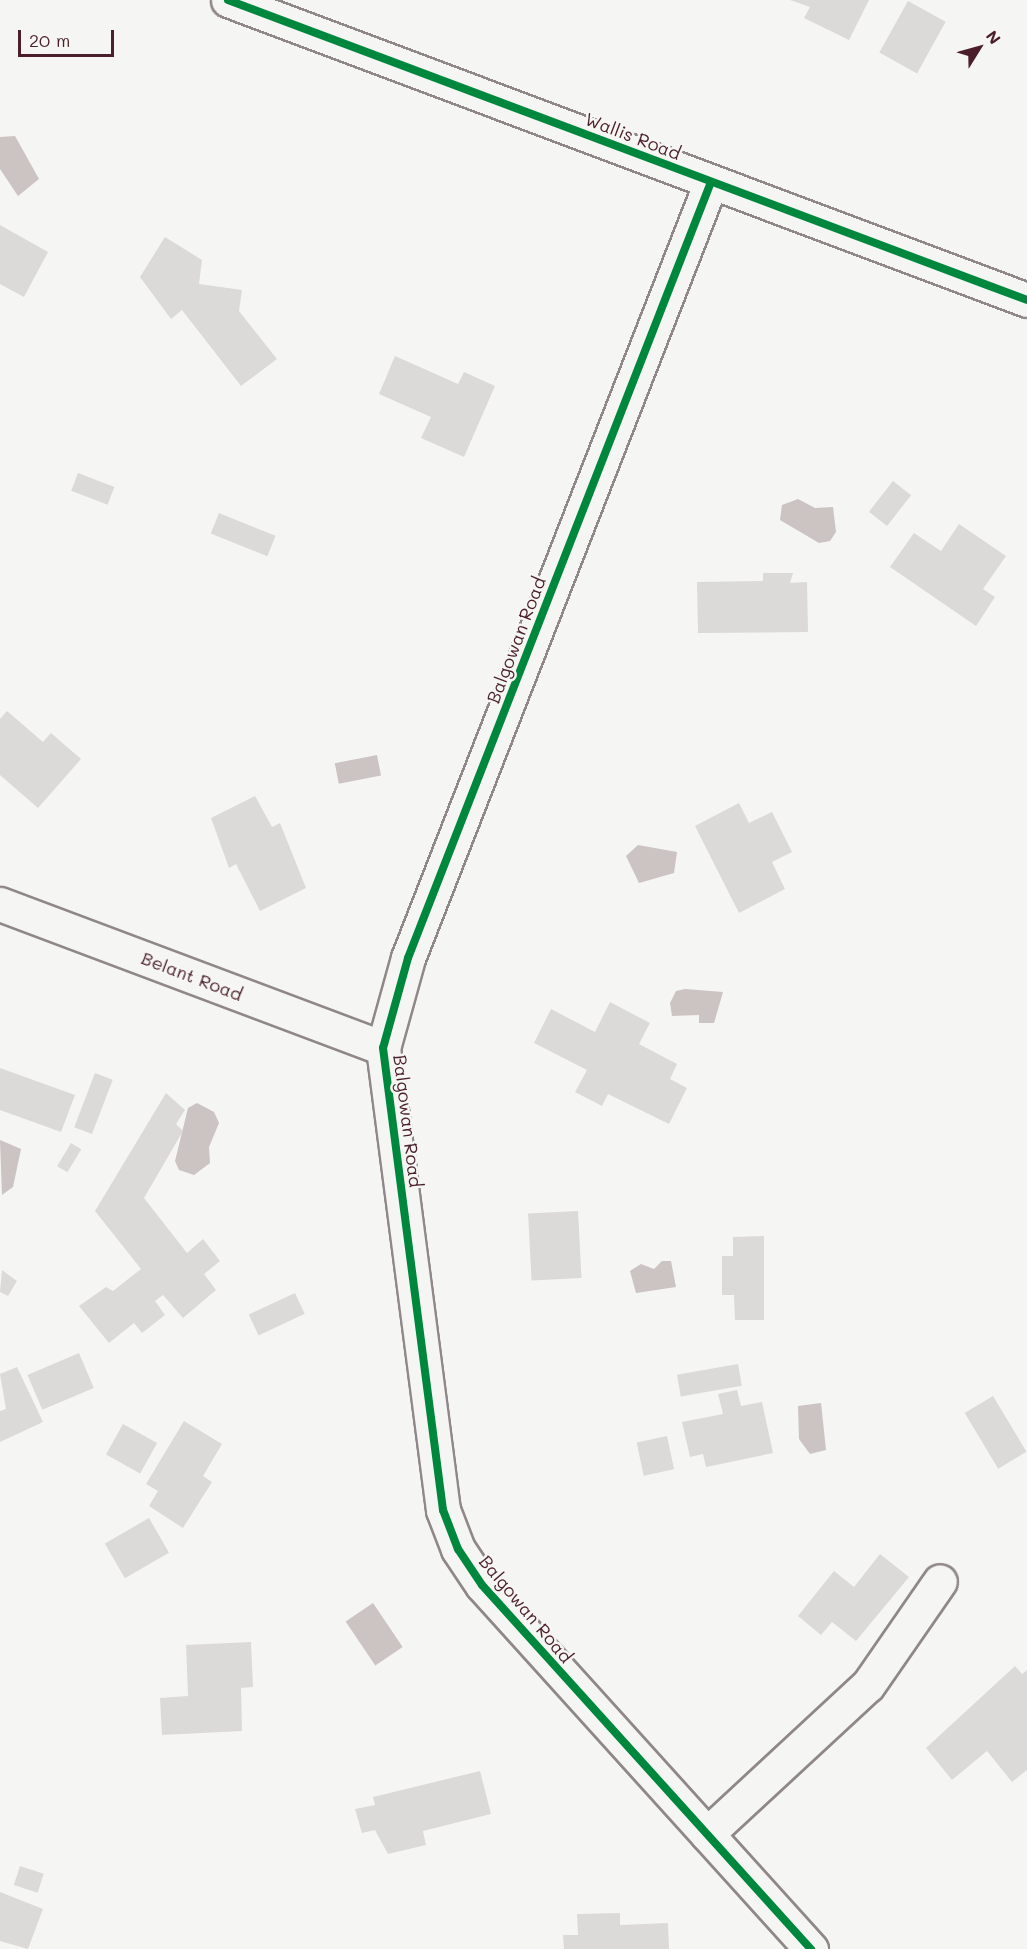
<!DOCTYPE html>
<html>
<head>
<meta charset="utf-8">
<style>
	body { margin:0 }
	#map { position:relative; width:1027px; height:1949px; overflow:hidden; background:#f5f5f3; font-family:Mali,sans-serif }
	div>[style] { position:absolute }
	.water>* { inset:0; background:#ccc3c3; transform-origin:0 0 }
	.building>* { inset:0; background:#dcdad9; transform-origin:0 0 }
	.roads { filter:drop-shadow(2px 0 #8f8788) drop-shadow(-2px 0 #8f8788) drop-shadow(0 2px #8f8788) drop-shadow(0 -2px #8f8788) }
	.minor>* { height:33px; margin:-16.5px; padding:0 16.5px; transform-origin:16.5px; border-radius:16.5px; background:#f5f5f3 }
	.cycleway>* { height:8px; margin:-4px; padding:0 4px; transform-origin:4px; border-radius:4px; background:#00873e }
	span { translate:-50% -50%; white-space:nowrap; text-align:center; line-height:1.15; -webkit-text-stroke:5px #f6f6f2; paint-order:stroke }
	.street-label { font-size:18px; color:#4a1f2b }
	.north { position:absolute; left:949px; top:18px; width:60px; height:60px; -webkit-text-stroke:4px #f6f6f2; paint-order:stroke; rotate:53deg; font-size:16px; font-weight:700; line-height:24px; text-align:center; color:#4a1f2b }
	.north::after { content:''; display:block; margin:auto; width:21px; height:27px; background:#4a1f2b; clip-path:polygon(50% 0,100% 100%,50% 72%,0 100%) }
	.scale { position:absolute; left:18px; top:30px; width:96px; height:27px; box-sizing:border-box; border:3px solid #4a1f2b; border-top:0; padding-left:8px; font-size:18px; line-height:21px; white-space:nowrap; color:#4a1f2b; -webkit-text-stroke:4px #f6f6f2; paint-order:stroke }
</style>
</head>
<body>
<div id="map">
	<div class="water">
		<i style="clip-path:polygon(15px 136px,39px 179px,18px 196px,0 169px,0 137px)"></i>
		<i style="clip-path:polygon(798px 499px,815px 508px,833px 507px,836px 532px,830px 541px,819px 543px,780px 520px,782px 505px)"></i>
		<i style="left:377px;top:755px;width:21px;height:43px;rotate:79deg"></i>
		<i style="clip-path:polygon(638px 845px,677px 852px,674px 873px,639px 883px,626px 856px)"></i>
		<i style="clip-path:polygon(685px 989px,723px 992px,714px 1023px,699px 1023px,699px 1015px,672px 1016px,670px 1003px,676px 991px)"></i>
		<i style="clip-path:polygon(197px 1103px,214px 1112px,219px 1123px,209px 1147px,210px 1163px,194px 1175px,179px 1170px,175px 1161px,188px 1108px)"></i>
		<i style="clip-path:polygon(0 1140px,21px 1149px,13px 1187px,2px 1195px)"></i>
		<i style="clip-path:polygon(662px 1261px,671px 1261px,676px 1287px,636px 1293px,630px 1271px,641px 1264px,654px 1269px)"></i>
		<i style="clip-path:polygon(821px 1403px,826px 1450px,810px 1454px,799px 1439px,798px 1406px)"></i>
		<i style="left:373px;top:1603px;width:53px;height:33px;rotate:56deg"></i>
	</div>
	<div class="building">
		<i style="clip-path:polygon(790px 0,869px 0,849px 40px,804px 18px,810px 7px)"></i>
		<i style="left:908px;top:1px;width:43px;height:59px;rotate:29deg"></i>
		<i style="clip-path:polygon(0 225px,48px 252px,24px 297px,0 284px)"></i>
		<i style="clip-path:polygon(165px 237px,202px 260px,199px 284px,242px 290px,239px 311px,277px 359px,241px 386px,182px 310px,171px 319px,140px 277px)"></i>
		<i style="clip-path:polygon(395px 356px,458px 384px,464px 372px,495px 386px,464px 457px,421px 438px,431px 417px,379px 394px)"></i>
		<i style="left:78px;top:473px;width:39px;height:19px;rotate:21deg"></i>
		<i style="left:893px;top:481px;width:23px;height:39px;rotate:38deg"></i>
		<i style="left:219px;top:513px;width:61px;height:22px;rotate:22deg"></i>
		<i style="clip-path:polygon(959px 524px,1006px 556px,983px 589px,995px 597px,976px 626px,890px 567px,914px 533px,941px 551px)"></i>
		<i style="clip-path:polygon(763px 573px,793px 573px,790px 583px,807px 582px,808px 632px,698px 633px,697px 582px,763px 581px)"></i>
		<i style="clip-path:polygon(7px 711px,43px 742px,51px 733px,81px 759px,38px 808px,0 775px,0 719px)"></i>
		<i style="clip-path:polygon(255px 796px,272px 827px,280px 823px,306px 888px,260px 911px,236px 864px,229px 868px,211px 818px)"></i>
		<i style="clip-path:polygon(739px 803px,749px 823px,772px 812px,792px 852px,772px 862px,785px 889px,739px 913px,695px 826px)"></i>
		<i style="clip-path:polygon(610px 1002px,650px 1023px,639px 1044px,677px 1064px,670px 1079px,687px 1088px,669px 1124px,608px 1094px,602px 1106px,575px 1092px,587px 1070px,534px 1043px,551px 1009px,595px 1032px)"></i>
		<i style="clip-path:polygon(0 1068px,75px 1095px,61px 1132px,0 1110px)"></i>
		<i style="left:95px;top:1073px;width:19px;height:58px;rotate:21deg"></i>
		<i style="clip-path:polygon(166px 1093px,185px 1110px,176px 1124px,183px 1131px,144px 1198px,187px 1253px,203px 1239px,220px 1261px,204px 1274px,216px 1290px,183px 1318px,163px 1295px,155px 1301px,165px 1315px,142px 1333px,134px 1323px,109px 1343px,79px 1306px,106px 1287px,113px 1291px,141px 1269px,95px 1211px)"></i>
		<i style="left:71px;top:1143px;width:12px;height:27px;rotate:31deg"></i>
		<i style="left:578px;top:1211px;width:67px;height:50px;rotate:87deg"></i>
		<i style="clip-path:polygon(764px 1236px,764px 1320px,735px 1320px,734px 1295px,722px 1295px,722px 1256px,733px 1256px,733px 1237px)"></i>
		<i style="clip-path:polygon(2px 1270px,17px 1281px,8px 1296px,0 1292px)"></i>
		<i style="left:295px;top:1293px;width:23px;height:51px;rotate:65deg"></i>
		<i style="left:79px;top:1353px;width:38px;height:56px;rotate:67deg"></i>
		<i style="left:738px;top:1364px;width:22px;height:62px;rotate:80deg"></i>
		<i style="clip-path:polygon(17px 1367px,43px 1422px,0 1442px,0 1411px,6px 1409px,0 1374px)"></i>
		<i style="clip-path:polygon(737px 1390px,741px 1406px,762px 1402px,773px 1453px,706px 1467px,703px 1454px,690px 1457px,682px 1422px,723px 1414px,718px 1394px)"></i>
		<i style="left:993px;top:1396px;width:65px;height:33px;rotate:59deg"></i>
		<i style="clip-path:polygon(184px 1421px,222px 1444px,203px 1476px,212px 1482px,183px 1528px,149px 1506px,158px 1491px,146px 1484px)"></i>
		<i style="left:123px;top:1424px;width:39px;height:35px;rotate:29deg"></i>
		<i style="left:667px;top:1436px;width:34px;height:31px;rotate:78deg"></i>
		<i style="left:149px;top:1518px;width:40px;height:51px;rotate:60deg"></i>
		<i style="clip-path:polygon(880px 1554px,909px 1577px,856px 1641px,832px 1622px,821px 1635px,798px 1616px,834px 1571px,854px 1587px)"></i>
		<i style="clip-path:polygon(251px 1642px,253px 1687px,241px 1688px,242px 1731px,162px 1735px,160px 1698px,188px 1696px,186px 1645px)"></i>
		<i style="clip-path:polygon(1015px 1666px,1022px 1674px,1027px 1670px,1027px 1770px,1012px 1782px,987px 1751px,952px 1780px,926px 1748px)"></i>
		<i style="clip-path:polygon(480px 1771px,491px 1814px,423px 1831px,426px 1845px,388px 1854px,375px 1830px,362px 1833px,355px 1809px,375px 1805px,373px 1797px)"></i>
		<i style="left:20px;top:1866px;width:25px;height:20px;rotate:18deg"></i>
		<i style="clip-path:polygon(0 1892px,43px 1909px,28px 1949px,0 1941px)"></i>
		<i style="clip-path:polygon(620px 1913px,620px 1925px,668px 1923px,669px 1949px,564px 1949px,563px 1935px,578px 1935px,577px 1914px)"></i>
	</div>
	<div class="roads">
		<div class="minor">
			<i style="left:228px;top:0;width:853px;rotate:20.58deg"></i>
			<i style="left:711px;top:182px;width:833px;rotate:111.33deg"></i>
			<i style="left:408px;top:958px;width:93px;rotate:105.5deg"></i>
			<i style="left:383px;top:1048px;width:466px;rotate:82.6deg"></i>
			<i style="left:443px;top:1510px;width:42px;rotate:69deg"></i>
			<i style="left:458px;top:1549px;width:43px;rotate:56.3deg"></i>
			<i style="left:482px;top:1585px;width:491px;rotate:47.9deg"></i>
			<i style="left:0;top:904px;width:409px;rotate:20.6deg"></i>
			<i style="left:707px;top:1834px;width:219px;rotate:-42.8deg"></i>
			<i style="left:868px;top:1685px;width:126px;rotate:-55.3deg"></i>
		</div>
	</div>
	<div class="cycleway">
		<i style="left:228px;top:0;width:853px;rotate:20.58deg"></i>
		<i style="left:711px;top:182px;width:833px;rotate:111.33deg"></i>
		<i style="left:408px;top:958px;width:93px;rotate:105.5deg"></i>
		<i style="left:383px;top:1048px;width:466px;rotate:82.6deg"></i>
		<i style="left:443px;top:1510px;width:42px;rotate:69deg"></i>
		<i style="left:458px;top:1549px;width:43px;rotate:56.3deg"></i>
		<i style="left:482px;top:1585px;width:491px;rotate:47.9deg"></i>
	</div>
	<div class="street-label">
		<span style="left:633px;top:136px;rotate:21deg">Wallis Road</span>
		<span style="left:516px;top:640px;rotate:-69deg">Balgowan Road</span>
		<span style="left:192px;top:976px;rotate:21deg">Belant Road</span>
		<span style="left:408px;top:1121px;rotate:83deg">Balgowan Road</span>
		<span style="left:526px;top:1609px;rotate:50deg">Balgowan Road</span>
	</div>
	<div class="north">N</div>
	<div class="scale">20 m</div>
</div>
</body>
</html>
